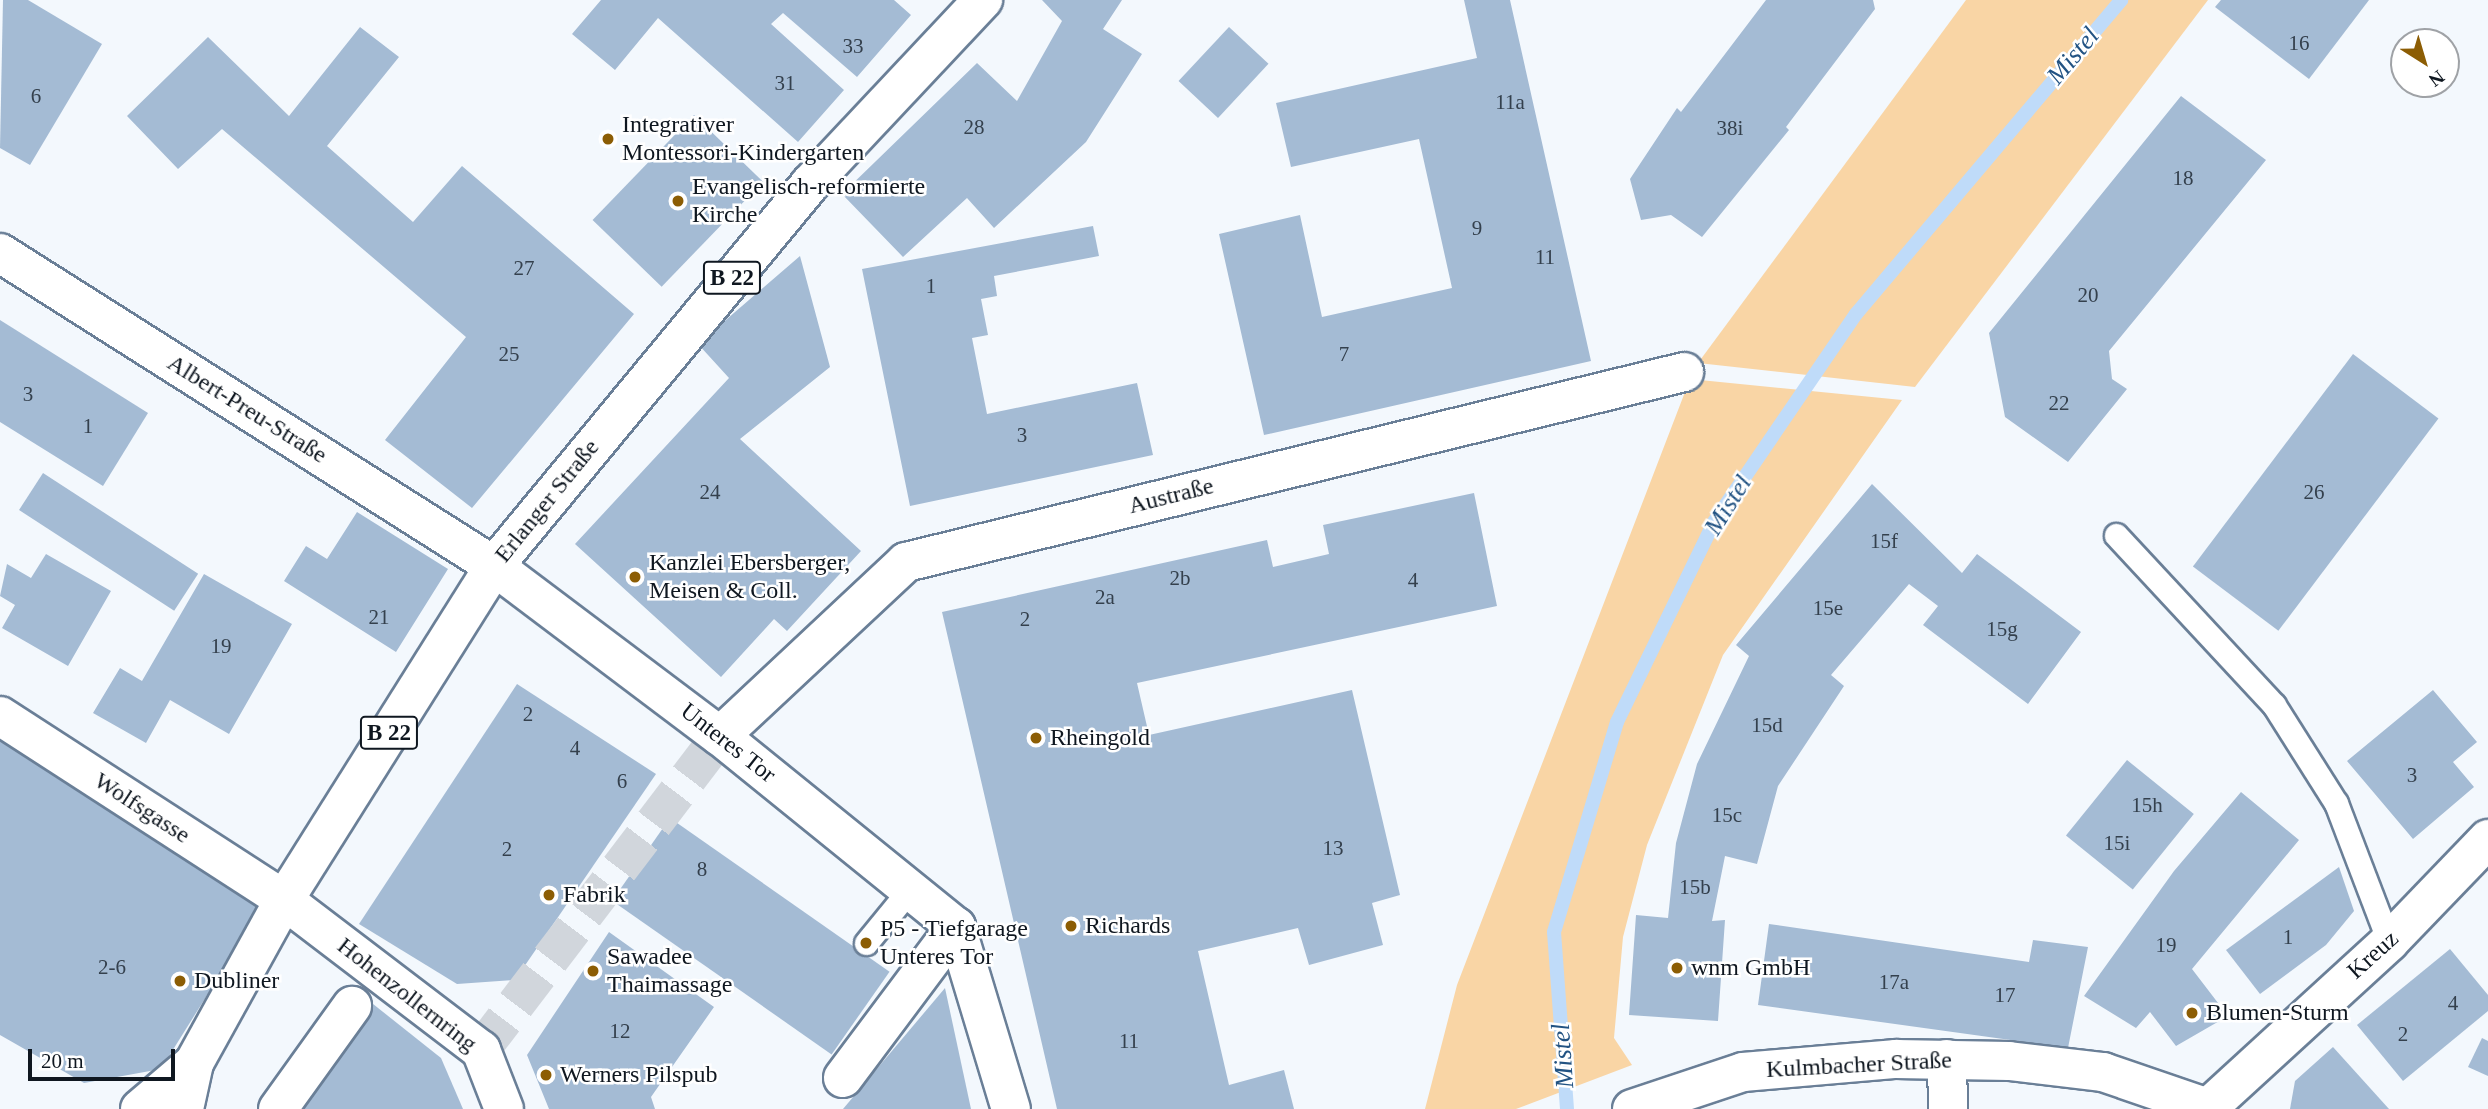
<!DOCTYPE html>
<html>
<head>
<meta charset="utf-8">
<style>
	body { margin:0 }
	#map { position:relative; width:2488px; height:1109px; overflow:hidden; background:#f3f8fd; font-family:Georgia,serif }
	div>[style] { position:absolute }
	.green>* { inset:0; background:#f9d5a5 }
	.stream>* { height:14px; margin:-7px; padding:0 7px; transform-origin:7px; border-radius:7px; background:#bfdbf9 }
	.building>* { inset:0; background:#a4bbd4; transform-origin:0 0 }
	.street-tunnel>* { height:38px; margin-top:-19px; transform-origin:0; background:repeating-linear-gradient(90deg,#d1d6dc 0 38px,transparent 0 57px) }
	.roads { filter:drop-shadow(2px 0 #6a7f97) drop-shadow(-2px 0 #6a7f97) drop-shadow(0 2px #6a7f97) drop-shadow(0 -2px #6a7f97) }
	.lane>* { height:23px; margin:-11.5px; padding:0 11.5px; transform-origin:11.5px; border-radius:11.5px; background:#fff }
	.street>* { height:38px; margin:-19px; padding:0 19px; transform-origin:19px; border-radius:19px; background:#fff }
	.primary>* { height:38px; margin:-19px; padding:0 19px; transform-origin:19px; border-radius:19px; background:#fff }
	.dots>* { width:19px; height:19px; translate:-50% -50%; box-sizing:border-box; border:4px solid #fff; border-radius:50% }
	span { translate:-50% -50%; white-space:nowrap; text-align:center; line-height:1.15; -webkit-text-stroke:5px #fff; paint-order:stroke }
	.number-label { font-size:21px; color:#34404d }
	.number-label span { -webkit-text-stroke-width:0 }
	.shield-label span { padding:2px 5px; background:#fff; border:2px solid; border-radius:5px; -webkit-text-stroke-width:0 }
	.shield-label { font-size:23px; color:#0f1720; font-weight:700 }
	.poi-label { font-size:24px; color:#0f1720 }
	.left { translate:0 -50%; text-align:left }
	.street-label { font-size:24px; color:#0f1720 }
	.water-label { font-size:26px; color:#225383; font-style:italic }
	.north { position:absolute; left:2390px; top:28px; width:70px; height:70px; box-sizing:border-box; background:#fff; border:2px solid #9fa2a6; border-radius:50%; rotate:143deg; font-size:19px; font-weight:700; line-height:28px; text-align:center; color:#0f1720 }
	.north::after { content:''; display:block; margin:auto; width:24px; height:32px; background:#8c5d04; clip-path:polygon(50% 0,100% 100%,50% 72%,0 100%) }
	.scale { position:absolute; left:28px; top:1049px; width:147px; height:32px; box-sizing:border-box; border:4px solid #0f1720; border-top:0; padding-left:9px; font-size:21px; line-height:24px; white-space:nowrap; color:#0f1720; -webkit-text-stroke:5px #fff; paint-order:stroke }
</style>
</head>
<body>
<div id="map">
	<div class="green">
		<i style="clip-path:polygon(1966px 0,2208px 0,1915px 387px,1698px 363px)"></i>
		<i style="clip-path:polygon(1690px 379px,1902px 400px,1723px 655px,1647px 845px,1623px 937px,1614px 1038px,1632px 1065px,1516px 1109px,1425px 1109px,1457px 985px)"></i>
	</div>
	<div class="stream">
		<i style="left:1567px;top:1109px;width:177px;rotate:-94.2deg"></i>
		<i style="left:1554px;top:932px;width:219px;rotate:-73.3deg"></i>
		<i style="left:1617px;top:722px;width:222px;rotate:-64.1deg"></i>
		<i style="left:1714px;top:522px;width:252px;rotate:-55.7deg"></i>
		<i style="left:1856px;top:314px;width:411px;rotate:-49.8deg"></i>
	</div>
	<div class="building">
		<i style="clip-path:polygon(3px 0,28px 0,102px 44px,30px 165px,0 148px)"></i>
		<i style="clip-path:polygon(601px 0,894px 0,911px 15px,857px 77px,783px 13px,771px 24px,844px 90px,798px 142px,658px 18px,615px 70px,572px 34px)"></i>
		<i style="clip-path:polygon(1042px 0,1122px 0,1103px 29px,1142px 54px,1086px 142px,994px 228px,967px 198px,903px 257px,842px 194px,977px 63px,1017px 101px,1062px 21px)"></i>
		<i style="clip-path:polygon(1464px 0,1510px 0,1591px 361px,1264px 435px,1219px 234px,1300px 215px,1322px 317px,1452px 288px,1419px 139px,1291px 167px,1276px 103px,1477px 58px)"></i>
		<i style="clip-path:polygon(1766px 0,1873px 0,1875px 9px,1786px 127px,1789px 130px,1702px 237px,1671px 215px,1641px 220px,1630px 179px,1677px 108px,1681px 112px)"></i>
		<i style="clip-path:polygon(2221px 0,2369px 0,2309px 79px,2215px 7px)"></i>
		<i style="clip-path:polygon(360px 27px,399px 57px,327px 146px,413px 222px,462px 166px,634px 314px,472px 508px,385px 440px,466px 337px,222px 129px,178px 169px,127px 116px,208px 37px,289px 116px)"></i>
		<i style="left:1229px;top:27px;width:54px;height:74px;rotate:43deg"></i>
		<i style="clip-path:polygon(2181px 96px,2266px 160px,2109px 351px,2112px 379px,2127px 389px,2068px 462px,2005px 417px,1989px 333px)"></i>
		<i style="left:694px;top:115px;width:96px;height:146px;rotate:44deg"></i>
		<i style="clip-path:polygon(1093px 226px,1099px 256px,994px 276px,997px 296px,981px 299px,988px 335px,972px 338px,987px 414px,1137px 383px,1153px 455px,910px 506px,862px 269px)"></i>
		<i style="clip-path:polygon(800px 256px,830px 367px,740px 439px,861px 551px,787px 631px,774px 619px,721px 677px,575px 544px,729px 378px,698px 344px)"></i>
		<i style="clip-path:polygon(0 320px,148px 413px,103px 486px,0 422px)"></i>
		<i style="left:2353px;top:354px;width:107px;height:266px;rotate:37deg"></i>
		<i style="left:43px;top:473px;width:185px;height:44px;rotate:33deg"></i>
		<i style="clip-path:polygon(1872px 484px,1962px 573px,1977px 554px,2081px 632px,2028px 704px,1923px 625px,1938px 606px,1909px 584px,1831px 675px,1844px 686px,1778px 786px,1757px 864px,1725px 856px,1712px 921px,1725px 920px,1718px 1021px,1629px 1015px,1636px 915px,1668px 918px,1676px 843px,1697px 764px,1749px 656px,1736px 645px)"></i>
		<i style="clip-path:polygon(1474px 493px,1497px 606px,1137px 683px,1149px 735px,1352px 690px,1400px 895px,1372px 903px,1383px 945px,1309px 965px,1298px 928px,1198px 951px,1229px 1085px,1284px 1070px,1294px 1109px,1057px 1109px,942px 612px,1267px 540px,1273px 567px,1329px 554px,1323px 525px)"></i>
		<i style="clip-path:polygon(357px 512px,448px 569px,396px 652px,284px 581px,306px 546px,327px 559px)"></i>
		<i style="clip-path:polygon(46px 554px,111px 591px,68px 666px,2px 628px,15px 605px,0 596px,7px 564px,31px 578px)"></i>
		<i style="clip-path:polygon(204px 574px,292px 624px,229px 734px,170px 700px,146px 743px,93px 713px,120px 668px,142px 681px)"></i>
		<i style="clip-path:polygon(517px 684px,656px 774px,515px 980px,457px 984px,359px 924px)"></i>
		<i style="clip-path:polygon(2433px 690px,2477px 742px,2453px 762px,2474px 787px,2413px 839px,2347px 761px)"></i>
		<i style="clip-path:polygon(0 726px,267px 899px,161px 1069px,84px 1083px,0 1035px)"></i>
		<i style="left:2127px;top:760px;width:86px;height:97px;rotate:39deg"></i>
		<i style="clip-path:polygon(2241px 792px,2299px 840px,2192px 969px,2228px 1016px,2176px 1046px,2150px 1012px,2136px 1028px,2084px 996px,2174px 871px)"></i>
		<i style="left:670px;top:818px;width:268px;height:101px;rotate:35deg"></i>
		<i style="clip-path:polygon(2339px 867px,2354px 911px,2326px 945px,2260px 994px,2226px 950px)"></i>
		<i style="clip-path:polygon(1769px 924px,2029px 962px,2033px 940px,2088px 947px,2068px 1048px,1758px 1005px)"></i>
		<i style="clip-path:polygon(609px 932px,714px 1007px,651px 1097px,655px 1109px,549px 1109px,527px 1055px)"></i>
		<i style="clip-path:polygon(2450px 949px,2488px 995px,2488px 1011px,2403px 1081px,2357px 1025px)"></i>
		<i style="clip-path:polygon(945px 988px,971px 1109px,843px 1109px)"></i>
		<i style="clip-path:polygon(368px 1000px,441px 1058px,463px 1109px,295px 1109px)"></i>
		<i style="clip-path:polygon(2482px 1038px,2488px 1041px,2488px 1076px,2468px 1067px)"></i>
		<i style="clip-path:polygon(2333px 1047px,2389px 1109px,2290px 1109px,2295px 1081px)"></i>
	</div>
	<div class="street-tunnel">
		<i style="left:481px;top:1050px;width:395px;rotate:-52.7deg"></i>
	</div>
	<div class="roads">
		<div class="lane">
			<i style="left:2116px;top:535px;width:232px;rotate:47.1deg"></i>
			<i style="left:2274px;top:705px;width:116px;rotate:57.7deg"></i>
			<i style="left:2336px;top:803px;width:149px;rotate:69.1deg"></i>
			<i style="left:866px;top:943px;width:71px;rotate:-50.7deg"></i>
		</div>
		<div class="street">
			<i style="left:0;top:253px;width:585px;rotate:32.36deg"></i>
			<i style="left:494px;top:566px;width:283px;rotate:37deg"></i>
			<i style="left:720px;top:736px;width:304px;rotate:39deg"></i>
			<i style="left:956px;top:927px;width:190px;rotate:73.2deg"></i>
			<i style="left:0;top:716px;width:338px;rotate:32.9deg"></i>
			<i style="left:284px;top:900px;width:248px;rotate:37.3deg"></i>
			<i style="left:481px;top:1050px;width:63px;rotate:68.7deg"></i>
			<i style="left:720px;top:736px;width:255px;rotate:-43.1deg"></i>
			<i style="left:906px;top:562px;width:801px;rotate:-13.72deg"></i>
			<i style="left:1947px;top:1059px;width:50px;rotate:88.9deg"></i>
			<i style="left:843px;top:1078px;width:189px;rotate:-53.2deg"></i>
			<i style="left:2208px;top:1108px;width:246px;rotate:-42.5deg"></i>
			<i style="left:2389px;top:942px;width:143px;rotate:-46.1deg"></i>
			<i style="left:278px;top:1109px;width:127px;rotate:-54.3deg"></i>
			<i style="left:1632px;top:1109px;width:117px;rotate:-18.4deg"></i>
			<i style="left:1743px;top:1072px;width:154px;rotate:-4.9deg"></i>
			<i style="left:1896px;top:1059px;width:113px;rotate:1deg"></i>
			<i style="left:2009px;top:1061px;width:95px;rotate:6.7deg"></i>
			<i style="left:2103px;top:1072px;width:114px;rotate:18.9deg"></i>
		</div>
		<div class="primary">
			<i style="left:140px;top:1109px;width:71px;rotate:-40.4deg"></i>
			<i style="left:184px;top:1109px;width:47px;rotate:-77.7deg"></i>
			<i style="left:194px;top:1063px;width:186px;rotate:-61.1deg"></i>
			<i style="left:284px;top:900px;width:395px;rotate:-57.8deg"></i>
			<i style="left:494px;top:566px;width:496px;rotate:-50.4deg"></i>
			<i style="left:810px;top:184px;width:253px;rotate:-46.8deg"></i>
		</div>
	</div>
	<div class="dots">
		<i style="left:608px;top:139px;background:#8c5d04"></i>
		<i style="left:678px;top:201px;background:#8c5d04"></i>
		<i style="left:635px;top:577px;background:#8c5d04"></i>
		<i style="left:1036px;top:738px;background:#8c5d04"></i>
		<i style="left:549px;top:895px;background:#8c5d04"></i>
		<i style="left:1071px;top:926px;background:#8c5d04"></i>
		<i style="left:866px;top:943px;background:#8c5d04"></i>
		<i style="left:1677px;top:968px;background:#8c5d04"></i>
		<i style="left:593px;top:971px;background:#8c5d04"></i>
		<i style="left:180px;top:981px;background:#8c5d04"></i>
		<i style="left:2192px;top:1013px;background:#8c5d04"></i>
		<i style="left:546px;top:1075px;background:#8c5d04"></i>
	</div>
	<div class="number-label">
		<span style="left:2299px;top:43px">16</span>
		<span style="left:853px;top:46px">33</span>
		<span style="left:785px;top:83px">31</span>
		<span style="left:36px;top:96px">6</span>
		<span style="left:1510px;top:102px">11a</span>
		<span style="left:974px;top:127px">28</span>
		<span style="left:1730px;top:128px">38i</span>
		<span style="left:2183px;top:178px">18</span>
		<span style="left:1477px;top:228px">9</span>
		<span style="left:1545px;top:257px">11</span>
		<span style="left:524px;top:268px">27</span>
		<span style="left:931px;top:286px">1</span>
		<span style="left:2088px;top:295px">20</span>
		<span style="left:509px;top:354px">25</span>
		<span style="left:1344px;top:354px">7</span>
		<span style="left:28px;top:394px">3</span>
		<span style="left:2059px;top:403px">22</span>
		<span style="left:88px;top:426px">1</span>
		<span style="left:1022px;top:435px">3</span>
		<span style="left:710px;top:492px">24</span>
		<span style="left:2314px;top:492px">26</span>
		<span style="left:1884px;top:541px">15f</span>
		<span style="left:1180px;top:578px">2b</span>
		<span style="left:1413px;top:580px">4</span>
		<span style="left:1105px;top:597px">2a</span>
		<span style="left:1828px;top:608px">15e</span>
		<span style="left:379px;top:617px">21</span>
		<span style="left:1025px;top:619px">2</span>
		<span style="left:2002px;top:629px">15g</span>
		<span style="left:221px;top:646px">19</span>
		<span style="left:528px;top:714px">2</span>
		<span style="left:1767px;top:725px">15d</span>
		<span style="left:575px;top:748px">4</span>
		<span style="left:2412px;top:775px">3</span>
		<span style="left:622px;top:781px">6</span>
		<span style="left:2147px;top:805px">15h</span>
		<span style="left:1727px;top:815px">15c</span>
		<span style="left:2117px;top:843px">15i</span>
		<span style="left:1333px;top:848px">13</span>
		<span style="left:507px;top:849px">2</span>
		<span style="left:702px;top:869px">8</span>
		<span style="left:1695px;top:887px">15b</span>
		<span style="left:2288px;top:937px">1</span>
		<span style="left:2166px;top:945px">19</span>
		<span style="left:112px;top:967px">2-6</span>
		<span style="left:1894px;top:982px">17a</span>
		<span style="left:2005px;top:995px">17</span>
		<span style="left:2453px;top:1003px">4</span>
		<span style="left:620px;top:1031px">12</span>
		<span style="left:2403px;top:1034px">2</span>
		<span style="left:1129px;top:1041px">11</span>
	</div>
	<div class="shield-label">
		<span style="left:732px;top:278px">B 22</span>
		<span style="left:389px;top:733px">B 22</span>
	</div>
	<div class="poi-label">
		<span class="left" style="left:622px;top:139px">Integrativer<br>Montessori-Kindergarten</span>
		<span class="left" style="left:692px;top:201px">Evangelisch-reformierte<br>Kirche</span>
		<span class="left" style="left:649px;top:577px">Kanzlei Ebersberger,<br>Meisen &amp; Coll.</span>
		<span class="left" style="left:1050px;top:738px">Rheingold</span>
		<span class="left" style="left:563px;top:895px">Fabrik</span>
		<span class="left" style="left:1085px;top:926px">Richards</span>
		<span class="left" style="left:880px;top:943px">P5 - Tiefgarage<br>Unteres Tor</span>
		<span class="left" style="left:607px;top:971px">Sawadee<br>Thaimassage</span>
		<span class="left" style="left:1691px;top:968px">wnm GmbH</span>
		<span class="left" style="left:194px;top:981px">Dubliner</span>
		<span class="left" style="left:2206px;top:1013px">Blumen-Sturm</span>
		<span class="left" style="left:560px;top:1075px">Werners Pilspub</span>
	</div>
	<div class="street-label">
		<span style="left:247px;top:409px;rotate:32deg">Albert-Preu-Straße</span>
		<span style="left:1171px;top:496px;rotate:-14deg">Austraße</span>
		<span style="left:547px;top:501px;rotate:-51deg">Erlanger Straße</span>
		<span style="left:728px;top:743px;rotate:38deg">Unteres Tor</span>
		<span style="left:142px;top:808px;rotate:33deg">Wolfsgasse</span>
		<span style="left:2373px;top:955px;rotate:-42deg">Kreuz</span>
		<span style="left:407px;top:995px;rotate:38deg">Hohenzollernring</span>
		<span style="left:1859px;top:1065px;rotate:-3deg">Kulmbacher Straße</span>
	</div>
	<div class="water-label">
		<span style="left:2073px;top:56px;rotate:-50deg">Mistel</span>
		<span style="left:1728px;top:505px;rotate:-58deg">Mistel</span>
		<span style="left:1563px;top:1056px;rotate:-94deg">Mistel</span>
	</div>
	<div class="north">N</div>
	<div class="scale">20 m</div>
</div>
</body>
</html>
